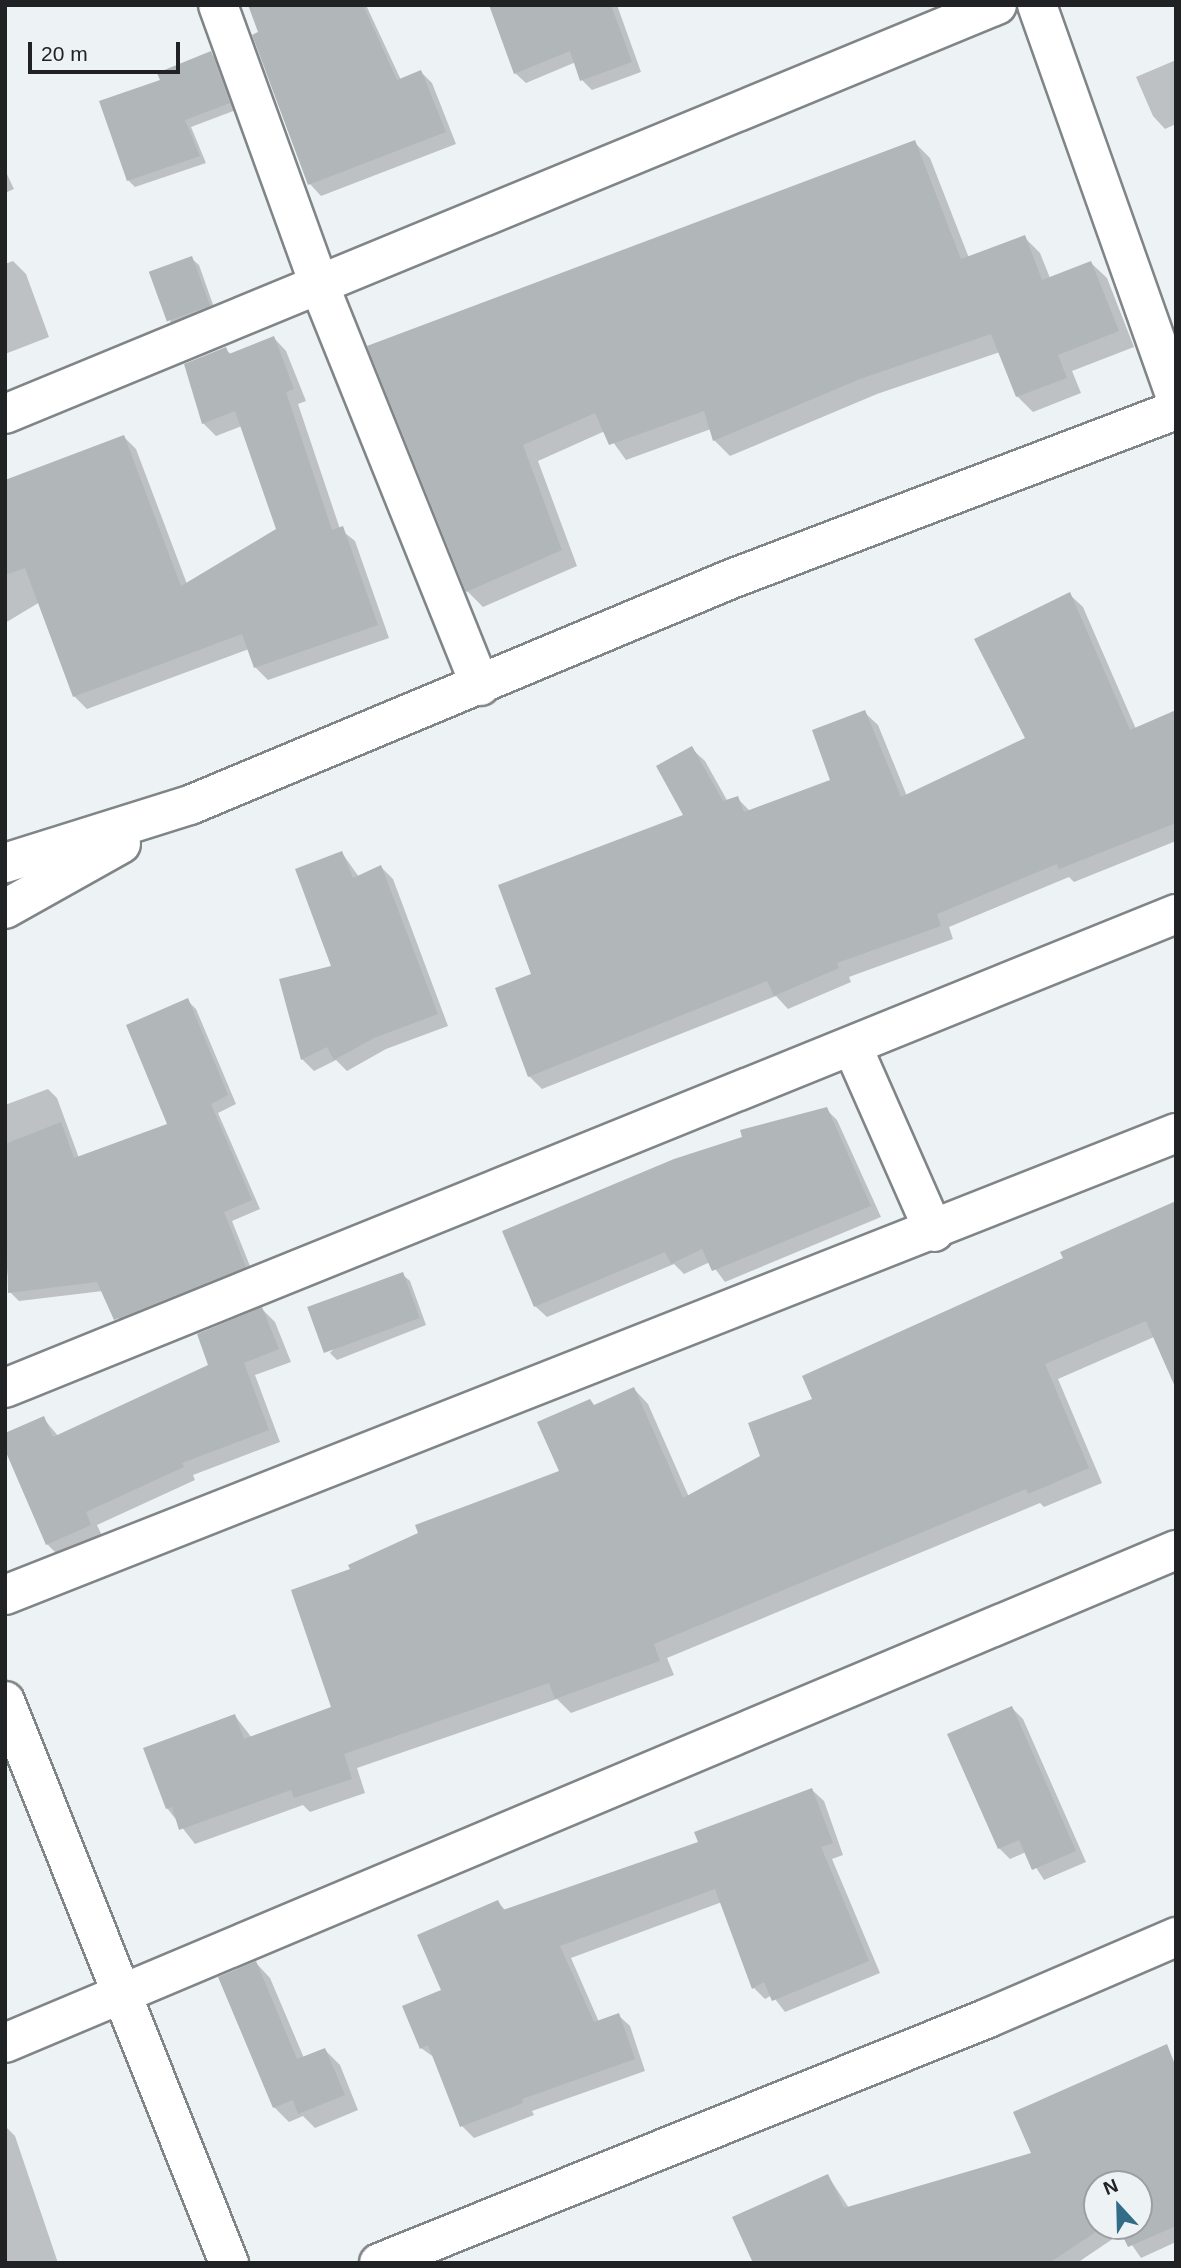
<!DOCTYPE html>
<html>
<head>
<meta charset="utf-8">
<style>
	body { margin:0 }
	#map { position:relative; width:1181px; height:2268px; overflow:hidden; background:#edf2f5; font-family:Helvetica,sans-serif }
	div>[style] { position:absolute }
	.shadow>* { inset:0; background:#0003 }
	.building>* { inset:0; background:#b1b6b9; transform-origin:0 0 }
	.roads { filter:drop-shadow(2px 0 #808588) drop-shadow(-2px 0 #808588) drop-shadow(0 2px #808588) drop-shadow(0 -2px #808588) }
	.street>* { height:38px; margin:-19px; padding:0 19px; transform-origin:19px; border-radius:19px; background:#fff }
	.secondary>* { height:38px; margin:-19px; padding:0 19px; transform-origin:19px; border-radius:19px; background:#fff }
	.highway>* { height:38px; margin:-19px; padding:0 19px; transform-origin:19px; border-radius:19px; background:#fff }
	span { translate:-50% -50%; white-space:nowrap; text-align:center; line-height:1.15; -webkit-text-stroke:5px #edf2f5; paint-order:stroke }
	.frame { position:absolute; inset:0; border:7px solid #202223; pointer-events:none }
	.north { position:absolute; left:1083px; top:2170px; width:70px; height:70px; box-sizing:border-box; background:#edf2f5; border:2px solid #9b9fa1; border-radius:50%; rotate:338deg; font-size:19px; font-weight:700; line-height:28px; text-align:center; color:#202223 }
	.north::after { content:''; display:block; margin:auto; width:24px; height:32px; background:#336c86; clip-path:polygon(50% 0,100% 100%,50% 72%,0 100%) }
	.scale { position:absolute; left:28px; top:42px; width:152px; height:32px; box-sizing:border-box; border:4px solid #202223; border-top:0; padding-left:9px; font-size:21px; line-height:24px; white-space:nowrap; color:#202223; -webkit-text-stroke:5px #edf2f5; paint-order:stroke }
</style>
</head>
<body>
<div id="map">
	<div class="shadow">
		<i style="clip-path:polygon(250px 5px,366px 5px,401px 80px,421px 72px,432px 83px,456px 144px,321px 196px,310px 184px,254px 36px,260px 33px)"></i>
		<i style="clip-path:polygon(491px 5px,617px 5px,641px 72px,592px 90px,582px 80px,576px 62px,526px 83px,515px 73px)"></i>
		<i style="clip-path:polygon(211px 53px,218px 61px,236px 110px,191px 127px,206px 163px,135px 187px,128px 180px)"></i>
		<i style="clip-path:polygon(1176px 60px,1176px 124px,1165px 129px,1153px 116px,1136px 77px)"></i>
		<i style="clip-path:polygon(914px 142px,930px 158px,969px 258px,1024px 237px,1040px 253px,1050px 278px,1091px 263px,1107px 278px,1134px 347px,1072px 371px,1081px 393px,1033px 412px,1017px 396px,1000px 352px,877px 394px,730px 456px,714px 440px,711px 429px,626px 460px,605px 431px,538px 461px,577px 566px,483px 607px,467px 591px,370px 347px)"></i>
		<i style="clip-path:polygon(5px 170px,14px 189px,5px 193px)"></i>
		<i style="clip-path:polygon(191px 258px,199px 265px,216px 313px,177px 329px,170px 322px)"></i>
		<i style="clip-path:polygon(13px 261px,26px 274px,49px 337px,5px 354px,5px 264px)"></i>
		<i style="clip-path:polygon(274px 338px,286px 351px,306px 401px,298px 404px,340px 529px,355px 541px,389px 638px,268px 680px,256px 668px,249px 649px,87px 709px,74px 696px,40px 602px,5px 623px,5px 482px,124px 437px,136px 449px,187px 584px,278px 530px,242px 426px,216px 436px,203px 423px,225px 349px,232px 355px)"></i>
		<i style="clip-path:polygon(1069px 594px,1083px 607px,1136px 729px,1176px 711px,1176px 841px,1074px 882px,1069px 877px,949px 927px,953px 939px,849px 977px,851px 982px,788px 1009px,776px 996px,542px 1089px,529px 1076px,533px 975px,685px 816px,691px 748px,705px 761px,728px 802px,737px 798px,751px 812px,833px 781px,864px 712px,878px 725px,907px 796px,1027px 739px)"></i>
		<i style="clip-path:polygon(342px 853px,359px 877px,381px 867px,393px 879px,448px 1026px,386px 1049px,347px 1071px,336px 1060px,314px 1071px,302px 1059px,333px 967px)"></i>
		<i style="clip-path:polygon(187px 1000px,196px 1009px,236px 1104px,218px 1113px,260px 1209px,232px 1221px,254px 1276px,124px 1328px,103px 1291px,19px 1301px,10px 1292px,5px 1253px,5px 1105px,48px 1089px,57px 1098px,79px 1158px,170px 1125px)"></i>
		<i style="clip-path:polygon(826px 1109px,837px 1120px,881px 1217px,725px 1282px,710px 1262px,684px 1274px,674px 1264px,547px 1317px,535px 1306px)"></i>
		<i style="clip-path:polygon(1150px 1214px,1154px 1337px,1058px 1379px,1102px 1483px,1044px 1507px,1040px 1503px,667px 1658px,674px 1675px,571px 1713px,557px 1699px,357px 1768px,365px 1793px,310px 1812px,303px 1805px,195px 1844px,167px 1808px,235px 1716px,252px 1738px,334px 1708px,352px 1570px,561px 1472px,595px 1407px,634px 1389px,648px 1404px,689px 1497px,762px 1457px,814px 1400px)"></i>
		<i style="clip-path:polygon(402px 1274px,410px 1281px,426px 1325px,337px 1360px,330px 1353px)"></i>
		<i style="clip-path:polygon(262px 1309px,275px 1322px,291px 1362px,255px 1375px,280px 1442px,193px 1475px,195px 1480px,97px 1525px,103px 1538px,60px 1557px,47px 1544px,43px 1418px,59px 1437px,210px 1366px)"></i>
		<i style="clip-path:polygon(1012px 1708px,1023px 1719px,1086px 1862px,1044px 1880px,1026px 1852px,1010px 1859px,999px 1848px)"></i>
		<i style="clip-path:polygon(812px 1790px,824px 1801px,843px 1855px,832px 1859px,880px 1973px,785px 2012px,772px 1995px,765px 1999px,754px 1988px,722px 1902px,571px 1958px,599px 2022px,618px 2015px,630px 2026px,645px 2071px,532px 2111px,534px 2115px,474px 2138px,462px 2126px,435px 2058px,421px 2048px,443px 1991px,498px 1902px,506px 1911px,700px 1843px)"></i>
		<i style="clip-path:polygon(256px 1963px,270px 1978px,304px 2058px,325px 2050px,340px 2065px,358px 2110px,315px 2128px,303px 2116px,289px 2122px,274px 2107px)"></i>
		<i style="clip-path:polygon(evenodd,1176px 2099px,1176px 2242px,1141px 2258px,1123px 2232px,1077px 2263px,755px 2263px,828px 2176px,849px 2208px,1033px 2154px,1176px 2099px,1097px 2184px,1139px 2184px,1139px 2226px,1097px 2226px,1097px 2184px)"></i>
		<i style="clip-path:polygon(5px 2126px,15px 2136px,58px 2263px,5px 2263px)"></i>
	</div>
	<div class="building">
		<i style="clip-path:polygon(248px 5px,363px 5px,397px 80px,421px 70px,446px 132px,308px 185px,252px 35px,258px 32px)"></i>
		<i style="clip-path:polygon(489px 5px,611px 5px,632px 62px,580px 81px,570px 51px,514px 74px)"></i>
		<i style="clip-path:polygon(211px 51px,230px 103px,185px 120px,200px 156px,127px 181px,99px 101px,160px 80px,157px 73px)"></i>
		<i style="clip-path:polygon(915px 140px,961px 259px,1025px 235px,1042px 280px,1091px 261px,1119px 331px,1058px 355px,1067px 378px,1016px 397px,991px 334px,860px 379px,713px 441px,704px 411px,609px 445px,595px 413px,523px 445px,562px 550px,466px 592px,367px 346px)"></i>
		<i style="left:192px;top:256px;width:53px;height:46px;rotate:70deg"></i>
		<i style="clip-path:polygon(274px 336px,294px 389px,286px 392px,332px 530px,343px 526px,378px 625px,254px 668px,242px 634px,73px 697px,25px 568px,5px 575px,5px 480px,124px 435px,181px 586px,276px 529px,235px 411px,202px 424px,184px 364px,226px 347px,229px 354px)"></i>
		<i style="clip-path:polygon(1070px 592px,1130px 730px,1176px 710px,1176px 823px,1059px 869px,1057px 864px,937px 914px,941px 926px,837px 963px,839px 968px,774px 996px,767px 981px,528px 1077px,495px 988px,531px 974px,498px 885px,683px 815px,656px 766px,692px 746px,723px 801px,738px 796px,744px 812px,830px 780px,812px 730px,865px 710px,901px 797px,1025px 738px,974px 639px)"></i>
		<i style="clip-path:polygon(342px 851px,353px 878px,381px 865px,438px 1014px,374px 1038px,334px 1060px,327px 1047px,301px 1060px,279px 979px,331px 966px,295px 869px)"></i>
		<i style="clip-path:polygon(188px 998px,228px 1095px,211px 1104px,252px 1200px,224px 1212px,246px 1267px,114px 1320px,97px 1282px,8px 1293px,5px 1144px,61px 1122px,74px 1158px,167px 1124px,126px 1025px)"></i>
		<i style="clip-path:polygon(827px 1107px,871px 1206px,712px 1271px,702px 1249px,671px 1264px,665px 1252px,534px 1307px,502px 1231px,674px 1159px,742px 1137px,740px 1130px)"></i>
		<i style="clip-path:polygon(1176px 1201px,1176px 1389px,1146px 1321px,1045px 1364px,1089px 1468px,1028px 1494px,1026px 1489px,654px 1644px,660px 1661px,555px 1699px,549px 1683px,344px 1754px,352px 1779px,294px 1798px,291px 1790px,179px 1830px,172px 1807px,166px 1809px,143px 1748px,235px 1714px,244px 1739px,331px 1707px,291px 1590px,350px 1569px,348px 1565px,418px 1533px,415px 1525px,559px 1471px,537px 1422px,590px 1399px,594px 1405px,634px 1387px,683px 1498px,760px 1456px,748px 1423px,812px 1399px,802px 1376px,1063px 1258px,1060px 1252px)"></i>
		<i style="left:403px;top:1272px;width:49px;height:102px;rotate:70deg"></i>
		<i style="clip-path:polygon(262px 1307px,279px 1349px,244px 1363px,269px 1430px,182px 1463px,184px 1467px,86px 1512px,91px 1525px,46px 1545px,5px 1450px,5px 1433px,44px 1416px,53px 1437px,208px 1365px,197px 1334px)"></i>
		<i style="clip-path:polygon(1012px 1706px,1076px 1851px,1032px 1870px,1019px 1840px,998px 1849px,947px 1734px)"></i>
		<i style="clip-path:polygon(812px 1788px,833px 1843px,821px 1847px,869px 1961px,772px 2001px,764px 1982px,752px 1989px,715px 1889px,560px 1946px,594px 2022px,619px 2013px,635px 2059px,522px 2099px,523px 2103px,460px 2127px,428px 2045px,420px 2049px,402px 2006px,441px 1990px,417px 1935px,498px 1900px,503px 1910px,698px 1842px,694px 1832px)"></i>
		<i style="clip-path:polygon(256px 1961px,297px 2059px,325px 2048px,345px 2095px,298px 2114px,293px 2100px,273px 2108px,218px 1977px)"></i>
		<i style="clip-path:polygon(1167px 2044px,1176px 2067px,1176px 2226px,1128px 2247px,1118px 2226px,1139px 2226px,1139px 2184px,1097px 2184px,1097px 2226px,1105px 2226px,1049px 2263px,753px 2263px,732px 2217px,828px 2174px,844px 2208px,1031px 2153px,1013px 2112px)"></i>
	</div>
	<div class="roads">
		<div class="street">
			<i style="left:218px;top:5px;width:300px;rotate:70.1deg"></i>
			<i style="left:320px;top:287px;width:430px;rotate:68.1deg"></i>
			<i style="left:1037px;top:5px;width:417px;rotate:70.5deg"></i>
			<i style="left:5px;top:414px;width:1073px;rotate:-22.41deg"></i>
			<i style="left:853px;top:1048px;width:201px;rotate:66.2deg"></i>
			<i style="left:5px;top:1388px;width:1263px;rotate:-22.04deg"></i>
			<i style="left:5px;top:1595px;width:1259px;rotate:-21.53deg"></i>
			<i style="left:5px;top:2043px;width:1271px;rotate:-22.83deg"></i>
			<i style="left:379px;top:2263px;width:656px;rotate:-21.91deg"></i>
			<i style="left:988px;top:2018px;width:205px;rotate:-23.3deg"></i>
		</div>
		<div class="secondary">
			<i style="left:5px;top:863px;width:194px;rotate:-17.4deg"></i>
			<i style="left:190px;top:805px;width:586px;rotate:-22.67deg"></i>
			<i style="left:731px;top:579px;width:476px;rotate:-20.8deg"></i>
			<i style="left:5px;top:909px;width:133px;rotate:-29.3deg"></i>
		</div>
		<div class="highway">
			<i style="left:5px;top:1701px;width:605px;rotate:68.27deg"></i>
		</div>
	</div>
	<div class="frame"></div>
	<div class="north">N</div>
	<div class="scale">20 m</div>
</div>
</body>
</html>
